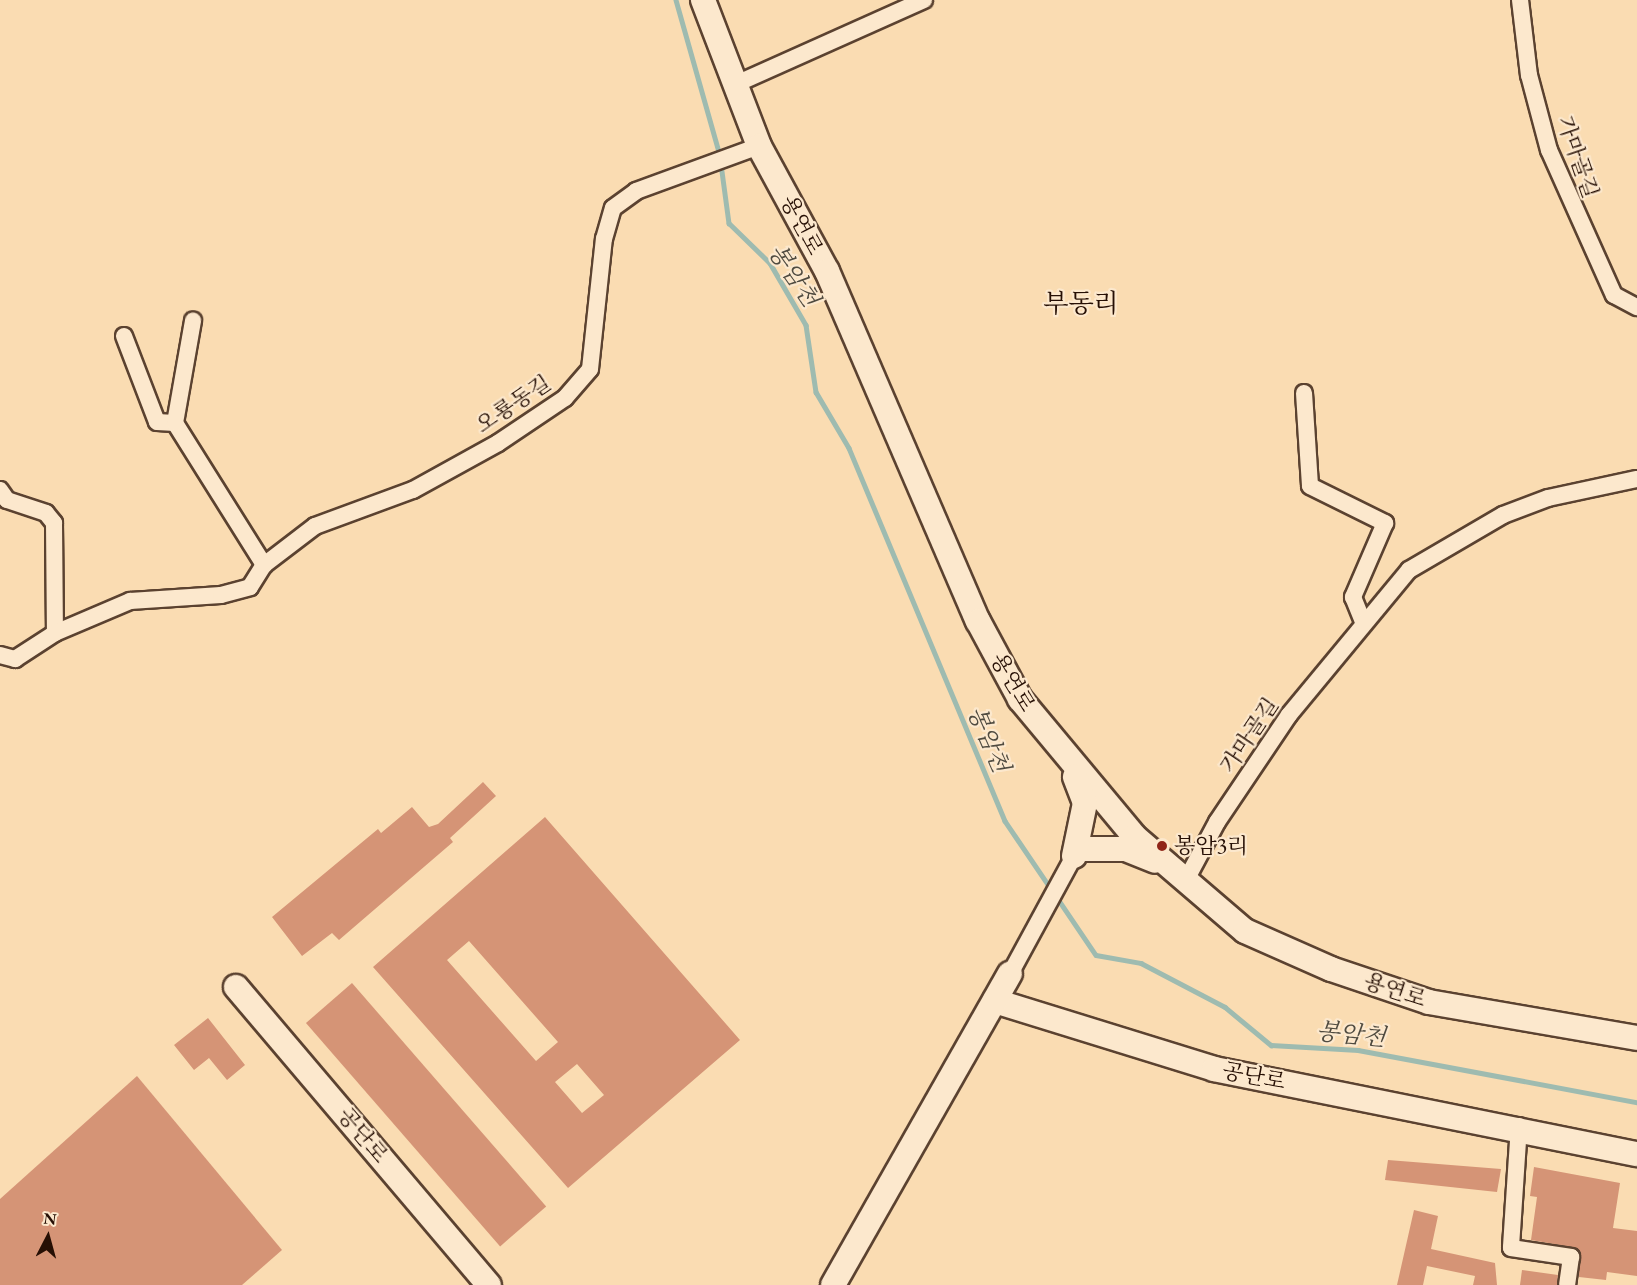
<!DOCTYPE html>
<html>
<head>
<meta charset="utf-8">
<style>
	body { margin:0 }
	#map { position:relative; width:1637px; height:1285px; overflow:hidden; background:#fadcb2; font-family:"EB Garamond","Noto Serif KR",serif }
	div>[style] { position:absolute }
	.stream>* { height:4.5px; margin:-2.25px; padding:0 2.25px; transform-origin:2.25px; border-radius:2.25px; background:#9ebbb0 }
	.building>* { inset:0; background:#d59476; transform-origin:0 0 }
	.roads { filter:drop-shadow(2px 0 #5b4230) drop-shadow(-2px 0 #5b4230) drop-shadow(0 2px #5b4230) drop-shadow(0 -2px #5b4230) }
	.street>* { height:16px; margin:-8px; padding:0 8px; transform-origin:8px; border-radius:8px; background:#fce8cd }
	.secondary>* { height:24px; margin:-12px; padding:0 12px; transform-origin:12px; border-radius:12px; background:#fce8cd }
	.dots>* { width:16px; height:16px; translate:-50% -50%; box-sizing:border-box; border:3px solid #fce8cd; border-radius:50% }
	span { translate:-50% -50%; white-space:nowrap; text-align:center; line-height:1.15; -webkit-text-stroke:4.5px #fce8cd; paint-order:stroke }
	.street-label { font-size:22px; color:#260f04 }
	.poi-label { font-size:22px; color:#260f04 }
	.left { translate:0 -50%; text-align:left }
	.water-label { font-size:24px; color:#504b40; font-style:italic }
	.quarter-label { font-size:26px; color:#260f04 }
	.north { position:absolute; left:18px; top:1207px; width:60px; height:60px; -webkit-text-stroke:4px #fce8cd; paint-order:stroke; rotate:6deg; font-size:16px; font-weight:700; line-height:24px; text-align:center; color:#260f04 }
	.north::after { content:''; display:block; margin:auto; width:21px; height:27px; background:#260f04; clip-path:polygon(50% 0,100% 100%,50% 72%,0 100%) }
</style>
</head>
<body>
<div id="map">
	<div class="stream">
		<i style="left:676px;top:0;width:162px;rotate:74.2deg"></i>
		<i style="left:721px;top:164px;width:60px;rotate:82.3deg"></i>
		<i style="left:729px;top:223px;width:57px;rotate:44.3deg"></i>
		<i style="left:770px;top:263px;width:72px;rotate:59.9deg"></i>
		<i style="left:806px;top:325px;width:68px;rotate:81.5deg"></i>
		<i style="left:816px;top:392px;width:65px;rotate:59.5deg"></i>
		<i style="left:849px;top:448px;width:404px;rotate:67.3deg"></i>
		<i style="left:1005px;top:821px;width:82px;rotate:55.9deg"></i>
		<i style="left:1056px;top:896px;width:71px;rotate:55.9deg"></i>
		<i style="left:1096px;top:955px;width:46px;rotate:10.1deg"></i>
		<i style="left:1141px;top:963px;width:95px;rotate:27.6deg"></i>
		<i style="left:1225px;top:1007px;width:60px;rotate:39.6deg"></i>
		<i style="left:1271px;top:1045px;width:87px;rotate:3.3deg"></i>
		<i style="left:1358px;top:1050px;width:284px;rotate:10.6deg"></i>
	</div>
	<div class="building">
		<i style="clip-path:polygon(483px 782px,496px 796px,450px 838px,453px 842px,339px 940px,332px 933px,302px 956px,272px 917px,378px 829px,381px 833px,412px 807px,429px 827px,438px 824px)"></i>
		<i style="clip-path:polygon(evenodd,545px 817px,740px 1040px,568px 1188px,373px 967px,545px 817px,469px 941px,558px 1042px,536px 1061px,447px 960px,469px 941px,545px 817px,577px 1064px,604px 1095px,582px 1113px,555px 1082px,577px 1064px)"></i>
		<i style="left:352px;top:983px;width:296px;height:61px;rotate:49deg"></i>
		<i style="clip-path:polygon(208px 1018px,245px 1065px,227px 1080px,209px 1058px,194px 1070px,174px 1045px)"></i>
		<i style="clip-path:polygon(137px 1076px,282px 1250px,242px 1285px,0 1285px,0 1199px)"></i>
		<i style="clip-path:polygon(1388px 1160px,1501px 1169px,1497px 1192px,1385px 1180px)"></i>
		<i style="clip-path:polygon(1534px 1167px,1620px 1183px,1613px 1228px,1637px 1231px,1637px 1276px,1607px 1272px,1606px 1280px,1579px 1277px,1577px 1248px,1531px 1240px,1537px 1197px,1530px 1196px)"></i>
		<i style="clip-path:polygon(1414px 1210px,1438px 1216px,1431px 1249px,1495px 1263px,1497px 1285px,1473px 1285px,1475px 1276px,1427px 1266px,1423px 1285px,1397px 1285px)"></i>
		<i style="clip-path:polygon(1522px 1270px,1558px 1275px,1557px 1285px,1520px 1285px)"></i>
	</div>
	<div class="roads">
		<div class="street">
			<i style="left:1520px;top:0;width:76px;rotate:83.2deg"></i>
			<i style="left:1529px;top:75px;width:78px;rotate:75.1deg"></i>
			<i style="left:1549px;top:150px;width:159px;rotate:65.9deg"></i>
			<i style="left:1614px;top:295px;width:26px;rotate:28deg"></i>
			<i style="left:736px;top:84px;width:206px;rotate:-24.1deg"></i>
			<i style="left:124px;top:336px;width:92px;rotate:69deg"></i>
			<i style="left:157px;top:422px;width:18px;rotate:3deg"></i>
			<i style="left:175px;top:423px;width:168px;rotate:57.9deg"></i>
			<i style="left:264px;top:565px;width:64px;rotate:-37.4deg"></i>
			<i style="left:315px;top:526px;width:104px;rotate:-20.2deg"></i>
			<i style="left:413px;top:490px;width:97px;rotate:-28.9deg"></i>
			<i style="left:498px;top:443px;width:81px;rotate:-33.9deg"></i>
			<i style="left:565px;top:398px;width:38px;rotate:-49deg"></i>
			<i style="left:590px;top:369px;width:131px;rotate:-83.9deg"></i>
			<i style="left:604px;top:239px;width:32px;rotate:-74deg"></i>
			<i style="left:613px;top:208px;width:29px;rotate:-36deg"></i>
			<i style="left:636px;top:191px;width:131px;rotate:-20.1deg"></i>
			<i style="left:1304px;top:393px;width:93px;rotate:86.3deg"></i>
			<i style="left:1310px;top:486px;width:84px;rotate:26.3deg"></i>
			<i style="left:1385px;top:523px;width:81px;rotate:113.4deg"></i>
			<i style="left:1353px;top:597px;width:27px;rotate:68deg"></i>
			<i style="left:175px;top:423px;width:104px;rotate:-80deg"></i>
			<i style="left:0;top:490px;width:12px;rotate:55deg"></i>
			<i style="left:7px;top:500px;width:41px;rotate:18.4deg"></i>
			<i style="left:46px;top:513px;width:13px;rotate:51deg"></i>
			<i style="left:54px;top:523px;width:110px;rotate:89.5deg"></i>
			<i style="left:0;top:655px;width:16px;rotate:15deg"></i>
			<i style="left:15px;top:659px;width:48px;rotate:-33deg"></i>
			<i style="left:55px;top:633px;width:82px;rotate:-23.1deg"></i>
			<i style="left:130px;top:601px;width:91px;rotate:-3.8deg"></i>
			<i style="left:221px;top:595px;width:30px;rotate:-15deg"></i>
			<i style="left:250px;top:587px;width:26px;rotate:-58deg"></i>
			<i style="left:1185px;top:882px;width:68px;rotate:-61.9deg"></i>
			<i style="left:1217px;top:822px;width:129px;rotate:-56.1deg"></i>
			<i style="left:1289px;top:715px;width:188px;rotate:-50.4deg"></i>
			<i style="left:1409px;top:570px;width:109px;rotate:-30.3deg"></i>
			<i style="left:1503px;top:515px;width:48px;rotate:-20.7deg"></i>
			<i style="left:1548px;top:498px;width:91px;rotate:-12.1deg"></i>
			<i style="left:1010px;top:974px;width:134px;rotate:-61.5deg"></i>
			<i style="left:1519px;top:1126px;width:122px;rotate:93.8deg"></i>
			<i style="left:1511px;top:1248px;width:61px;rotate:8.5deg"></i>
			<i style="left:1571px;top:1257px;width:28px;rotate:98deg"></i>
		</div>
		<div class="secondary">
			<i style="left:703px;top:0;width:156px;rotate:69deg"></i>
			<i style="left:759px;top:146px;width:142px;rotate:61.5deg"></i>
			<i style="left:827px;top:271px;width:381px;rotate:66.7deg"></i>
			<i style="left:978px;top:621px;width:89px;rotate:61.7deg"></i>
			<i style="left:1020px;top:699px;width:178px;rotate:50.2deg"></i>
			<i style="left:1134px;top:836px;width:146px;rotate:40.6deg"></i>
			<i style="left:1245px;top:931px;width:94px;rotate:23.8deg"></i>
			<i style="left:1331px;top:969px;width:103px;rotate:18.6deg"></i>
			<i style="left:1429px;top:1002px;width:211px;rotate:9.8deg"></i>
			<i style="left:1079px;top:849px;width:47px"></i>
			<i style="left:1126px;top:849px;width:31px;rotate:22deg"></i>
			<i style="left:1074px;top:856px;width:54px;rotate:-78.3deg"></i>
			<i style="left:1085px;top:803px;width:28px;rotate:-111deg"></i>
			<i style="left:236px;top:987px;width:391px;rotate:49.7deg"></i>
			<i style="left:995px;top:1001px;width:229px;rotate:17.2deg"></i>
			<i style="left:1214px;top:1069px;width:431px;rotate:11.4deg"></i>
			<i style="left:833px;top:1285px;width:358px;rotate:-60.4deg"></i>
		</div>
	</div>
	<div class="dots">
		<i style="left:1162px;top:846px;background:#8f2418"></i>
	</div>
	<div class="street-label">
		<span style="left:1578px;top:157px;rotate:71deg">가마골길</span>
		<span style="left:802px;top:225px;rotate:62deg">용연로</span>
		<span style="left:513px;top:404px;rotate:-34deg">오룡동길</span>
		<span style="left:1013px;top:682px;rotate:59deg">용연로</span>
		<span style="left:1249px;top:735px;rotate:-56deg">가마골길</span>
		<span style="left:1395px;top:990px;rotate:18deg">용연로</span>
		<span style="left:1254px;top:1076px;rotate:11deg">공단로</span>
		<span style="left:363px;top:1135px;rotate:50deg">공단로</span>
	</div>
	<div class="poi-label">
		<span class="left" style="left:1174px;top:846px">봉암3리</span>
	</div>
	<div class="water-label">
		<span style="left:794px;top:275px;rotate:56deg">봉암천</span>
		<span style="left:989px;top:739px;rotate:67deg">봉암천</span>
		<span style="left:1351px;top:1034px;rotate:6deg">봉암천</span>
	</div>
	<div class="quarter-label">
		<span style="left:1081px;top:304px">부동리</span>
	</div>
	<div class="north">N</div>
</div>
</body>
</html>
